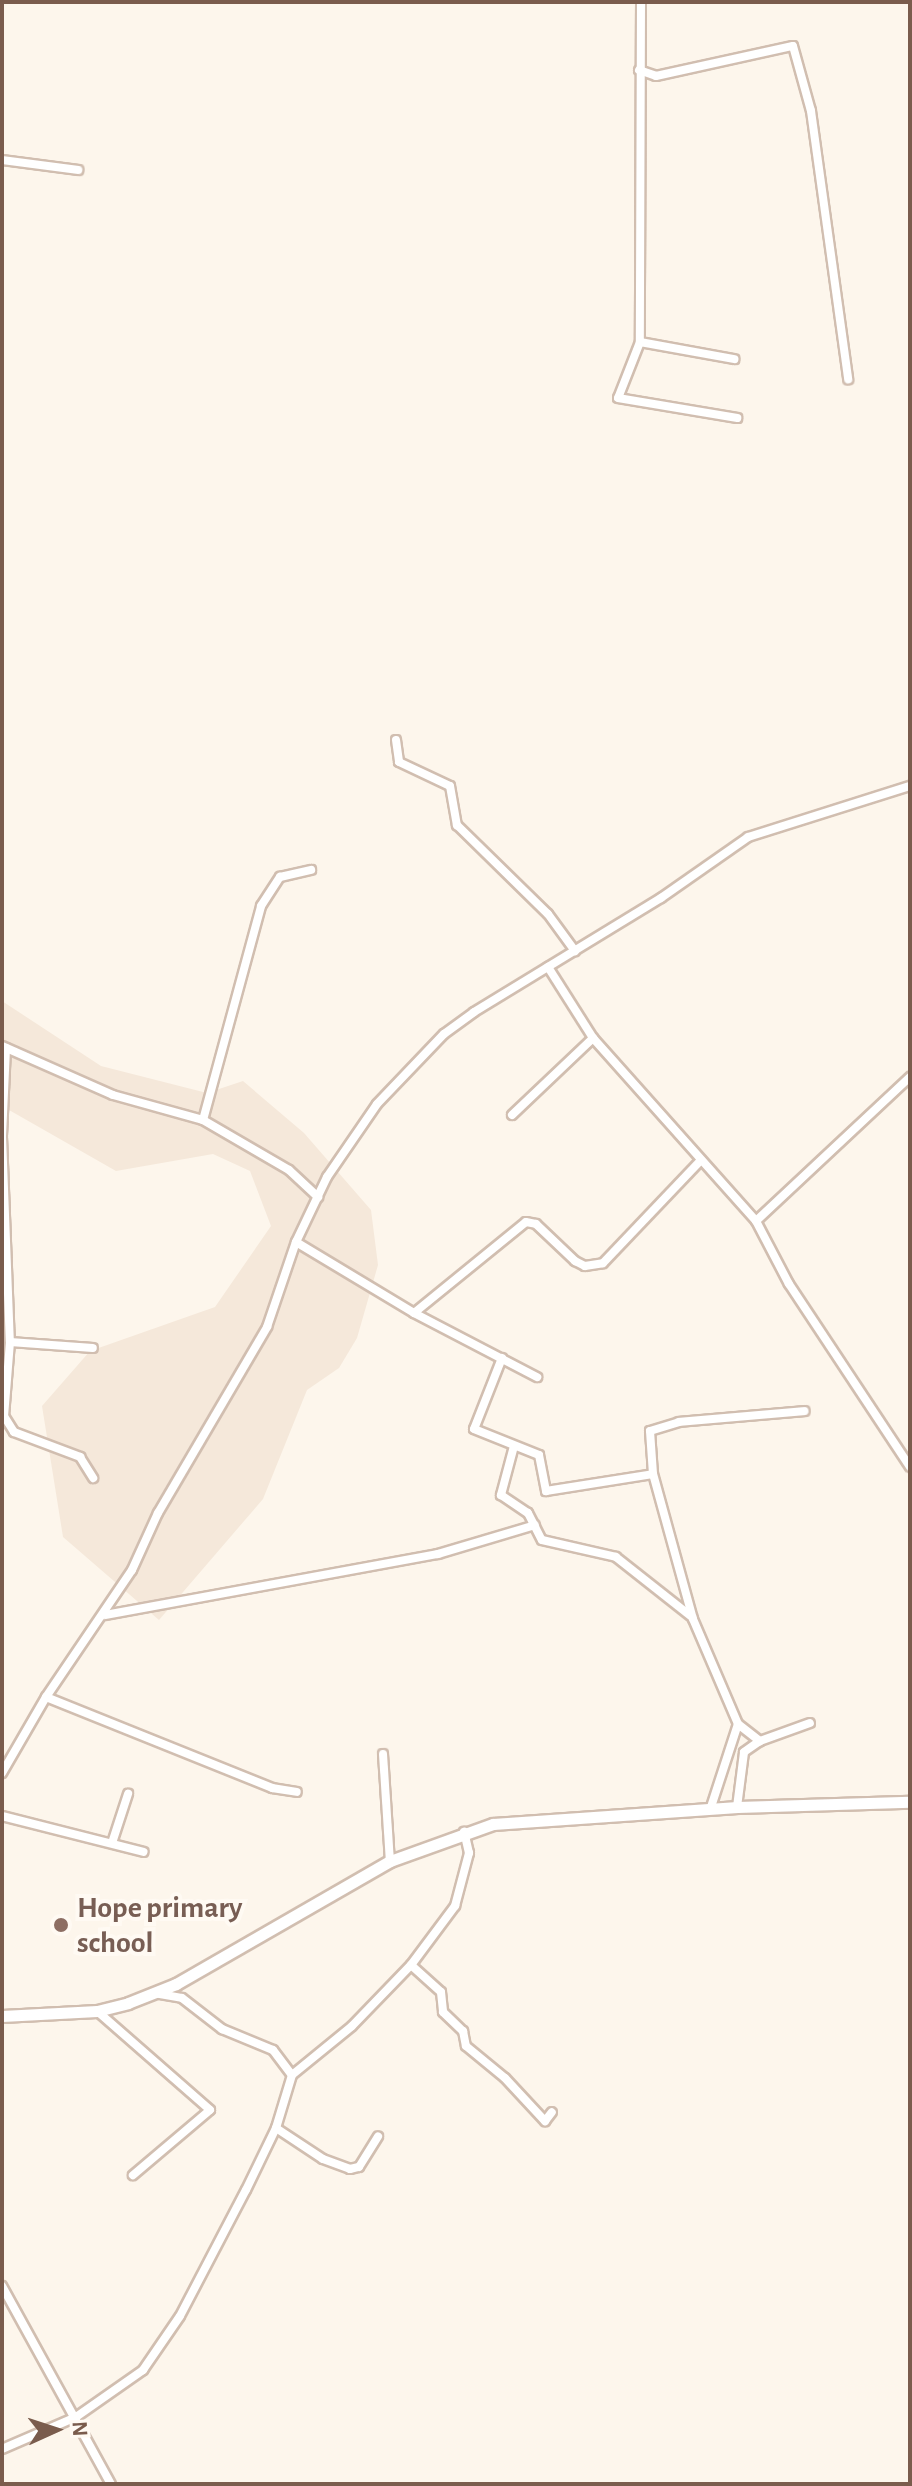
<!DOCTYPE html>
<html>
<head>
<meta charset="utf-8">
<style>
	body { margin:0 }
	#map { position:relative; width:912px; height:2486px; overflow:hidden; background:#fdf6ec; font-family:"Alegreya Sans",sans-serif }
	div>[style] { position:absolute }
	.residential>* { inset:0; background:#f5e8da }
	.roads { filter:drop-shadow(2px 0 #d1beb0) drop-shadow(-2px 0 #d1beb0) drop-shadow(0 2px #d1beb0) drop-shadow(0 -2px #d1beb0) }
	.street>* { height:8px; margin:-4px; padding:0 4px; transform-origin:4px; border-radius:4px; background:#fff }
	.secondary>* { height:11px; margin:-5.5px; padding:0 5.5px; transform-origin:5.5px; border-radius:5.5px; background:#fff }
	.dots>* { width:22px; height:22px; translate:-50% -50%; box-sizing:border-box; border:4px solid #fffaf3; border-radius:50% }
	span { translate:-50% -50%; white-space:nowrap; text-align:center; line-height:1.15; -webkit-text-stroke:8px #fffaf3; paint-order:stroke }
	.education-label { font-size:30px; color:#785e54; font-weight:700 }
	.left { translate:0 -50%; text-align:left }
	.frame { position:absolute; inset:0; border:4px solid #7a5c4d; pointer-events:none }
	.north { position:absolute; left:16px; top:2390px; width:80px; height:80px; -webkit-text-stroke:6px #fffaf3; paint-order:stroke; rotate:87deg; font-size:22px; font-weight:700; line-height:32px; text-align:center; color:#7a5c4d }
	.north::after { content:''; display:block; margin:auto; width:28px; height:36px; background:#7a5c4d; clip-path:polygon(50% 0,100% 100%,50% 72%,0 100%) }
</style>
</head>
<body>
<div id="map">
	<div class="residential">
		<i style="clip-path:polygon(2px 1001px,101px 1066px,207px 1093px,243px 1081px,304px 1133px,371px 1210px,378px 1265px,357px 1338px,339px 1368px,307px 1390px,263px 1499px,159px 1620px,63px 1537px,42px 1406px,90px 1351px,215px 1307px,271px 1226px,250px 1171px,213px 1154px,116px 1171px,2px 1106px)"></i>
	</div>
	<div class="roads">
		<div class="street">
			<i style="left:641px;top:2px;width:340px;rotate:90.2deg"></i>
			<i style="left:640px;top:342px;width:60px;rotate:111.4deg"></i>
			<i style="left:618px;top:398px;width:121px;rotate:9.5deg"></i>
			<i style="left:639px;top:70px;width:18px;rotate:19deg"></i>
			<i style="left:656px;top:76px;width:140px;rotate:-12.4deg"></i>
			<i style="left:793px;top:46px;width:67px;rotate:74.5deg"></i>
			<i style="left:811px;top:111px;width:271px;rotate:82.1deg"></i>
			<i style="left:2px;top:160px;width:77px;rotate:7.5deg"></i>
			<i style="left:640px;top:342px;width:96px;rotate:10.3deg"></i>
			<i style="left:396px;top:740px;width:22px;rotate:82deg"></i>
			<i style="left:399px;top:762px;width:56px;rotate:25.2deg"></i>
			<i style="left:450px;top:786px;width:40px;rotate:80deg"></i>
			<i style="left:457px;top:825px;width:127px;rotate:44.4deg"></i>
			<i style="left:548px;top:914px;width:46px;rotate:53.9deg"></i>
			<i style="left:548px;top:967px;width:84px;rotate:57.6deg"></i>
			<i style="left:593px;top:1038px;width:245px;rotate:48.3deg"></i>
			<i style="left:756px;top:1221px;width:71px;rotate:62.4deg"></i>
			<i style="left:789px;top:1284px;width:219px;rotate:56.5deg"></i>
			<i style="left:2px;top:1046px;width:121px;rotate:23.8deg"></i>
			<i style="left:113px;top:1095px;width:93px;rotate:15.5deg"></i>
			<i style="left:203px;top:1120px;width:99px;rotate:30.2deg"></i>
			<i style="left:289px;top:1170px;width:40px;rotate:43deg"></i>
			<i style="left:6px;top:1048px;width:89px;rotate:92.6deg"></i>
			<i style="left:2px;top:1137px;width:205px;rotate:87.8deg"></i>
			<i style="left:10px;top:1342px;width:74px;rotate:94.6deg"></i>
			<i style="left:4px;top:1416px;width:19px;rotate:58deg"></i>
			<i style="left:14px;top:1432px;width:71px;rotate:20.7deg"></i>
			<i style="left:80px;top:1457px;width:25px;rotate:58deg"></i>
			<i style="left:512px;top:1115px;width:112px;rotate:-43.5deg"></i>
			<i style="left:203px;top:1120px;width:222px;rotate:-74.8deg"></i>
			<i style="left:261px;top:906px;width:35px;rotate:-57deg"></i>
			<i style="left:280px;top:877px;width:32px;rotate:-13deg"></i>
			<i style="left:756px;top:1221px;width:211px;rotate:-43.1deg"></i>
			<i style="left:296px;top:1242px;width:138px;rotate:31deg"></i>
			<i style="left:414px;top:1313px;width:144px;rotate:-39.1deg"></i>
			<i style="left:526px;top:1222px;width:10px;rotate:11deg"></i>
			<i style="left:536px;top:1224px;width:54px;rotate:43.5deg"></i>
			<i style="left:575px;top:1261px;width:11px;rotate:27deg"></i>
			<i style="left:585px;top:1266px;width:18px;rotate:-9deg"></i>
			<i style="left:603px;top:1263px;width:142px;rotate:-46.4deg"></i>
			<i style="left:414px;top:1313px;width:139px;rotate:27.5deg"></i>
			<i style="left:10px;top:1342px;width:83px;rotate:4.1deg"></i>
			<i style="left:502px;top:1358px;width:76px;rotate:111.5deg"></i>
			<i style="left:474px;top:1429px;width:70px;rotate:21.8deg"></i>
			<i style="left:539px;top:1455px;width:37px;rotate:79deg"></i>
			<i style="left:546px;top:1491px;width:108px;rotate:-9deg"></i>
			<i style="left:514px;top:1446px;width:51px;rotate:104.9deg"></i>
			<i style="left:501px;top:1495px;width:32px;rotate:34deg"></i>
			<i style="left:528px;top:1513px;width:30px;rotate:63deg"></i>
			<i style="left:542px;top:1540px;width:76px;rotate:12.9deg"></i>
			<i style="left:616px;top:1557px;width:97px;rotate:38.3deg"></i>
			<i style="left:105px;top:1615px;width:339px;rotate:-10.4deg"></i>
			<i style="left:438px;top:1554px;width:101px;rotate:-16.6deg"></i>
			<i style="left:46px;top:1697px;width:244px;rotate:21.9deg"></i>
			<i style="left:272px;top:1788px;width:25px;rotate:9deg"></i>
			<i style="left:738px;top:1724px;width:28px;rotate:38deg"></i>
			<i style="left:383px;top:1754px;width:107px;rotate:86.3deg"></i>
			<i style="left:2px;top:1773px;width:88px;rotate:-59.9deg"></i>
			<i style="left:46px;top:1697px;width:153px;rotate:-55.9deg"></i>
			<i style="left:132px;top:1570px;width:63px;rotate:-65.5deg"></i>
			<i style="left:158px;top:1513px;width:216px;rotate:-59.6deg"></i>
			<i style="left:267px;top:1327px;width:90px;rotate:-71.2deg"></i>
			<i style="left:296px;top:1242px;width:72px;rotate:-64.5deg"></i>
			<i style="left:327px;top:1177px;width:88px;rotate:-55.6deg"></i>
			<i style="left:377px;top:1104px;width:97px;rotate:-46.3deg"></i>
			<i style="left:444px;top:1034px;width:37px;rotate:-36deg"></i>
			<i style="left:474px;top:1012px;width:219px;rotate:-31.4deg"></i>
			<i style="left:661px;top:898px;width:106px;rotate:-35deg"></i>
			<i style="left:748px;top:837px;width:170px;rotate:-17.5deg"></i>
			<i style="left:737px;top:1807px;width:55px;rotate:-82.7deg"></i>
			<i style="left:744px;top:1752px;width:19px;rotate:-35deg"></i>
			<i style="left:760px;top:1741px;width:53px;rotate:-19.8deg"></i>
			<i style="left:710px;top:1810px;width:90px;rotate:-72deg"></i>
			<i style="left:738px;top:1724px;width:114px;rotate:-113.2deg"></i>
			<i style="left:693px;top:1619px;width:150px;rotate:-105.4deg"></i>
			<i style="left:653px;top:1474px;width:43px;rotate:-94deg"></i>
			<i style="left:650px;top:1431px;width:30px;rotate:-17deg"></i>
			<i style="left:679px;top:1422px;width:126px;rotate:-5deg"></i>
			<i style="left:2px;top:1816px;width:146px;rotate:14.2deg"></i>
			<i style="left:112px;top:1843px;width:52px;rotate:-71.9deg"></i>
			<i style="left:411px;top:1965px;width:40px;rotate:42deg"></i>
			<i style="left:441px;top:1992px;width:20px;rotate:84deg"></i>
			<i style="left:443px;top:2012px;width:28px;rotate:44deg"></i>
			<i style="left:463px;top:2031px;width:15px;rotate:79deg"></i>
			<i style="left:466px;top:2046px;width:50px;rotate:39.4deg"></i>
			<i style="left:505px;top:2078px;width:59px;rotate:47.1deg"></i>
			<i style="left:545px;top:2121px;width:11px;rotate:-52deg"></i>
			<i style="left:154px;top:1993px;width:28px;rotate:10deg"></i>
			<i style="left:182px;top:1998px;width:51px;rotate:37.8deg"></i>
			<i style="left:222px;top:2029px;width:55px;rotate:22.4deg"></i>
			<i style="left:273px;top:2050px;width:31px;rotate:53deg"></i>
			<i style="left:97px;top:2011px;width:150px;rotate:41.2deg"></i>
			<i style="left:210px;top:2110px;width:101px;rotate:139.8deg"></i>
			<i style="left:276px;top:2128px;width:56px;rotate:33.4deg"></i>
			<i style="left:323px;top:2159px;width:29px;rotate:20deg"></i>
			<i style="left:350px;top:2169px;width:9px;rotate:-13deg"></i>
			<i style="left:359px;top:2167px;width:36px;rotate:-58deg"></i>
			<i style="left:2px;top:2286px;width:226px;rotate:61.2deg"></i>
			<i style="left:2px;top:2449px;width:81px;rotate:-23.4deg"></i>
			<i style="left:76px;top:2417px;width:82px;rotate:-35deg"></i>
			<i style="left:143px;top:2370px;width:65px;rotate:-55.6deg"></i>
			<i style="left:180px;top:2316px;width:142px;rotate:-62.4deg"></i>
			<i style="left:246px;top:2190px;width:69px;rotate:-64.2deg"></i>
			<i style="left:276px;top:2128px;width:55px;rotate:-73.2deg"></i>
			<i style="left:292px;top:2075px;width:77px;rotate:-39.2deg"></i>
			<i style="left:352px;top:2026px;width:85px;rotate:-46deg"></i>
			<i style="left:411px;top:1965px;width:74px;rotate:-53.3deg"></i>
			<i style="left:455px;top:1906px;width:55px;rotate:-75.2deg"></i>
			<i style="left:469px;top:1853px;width:22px;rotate:-103deg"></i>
		</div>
		<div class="secondary">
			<i style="left:2px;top:2016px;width:95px;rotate:-3deg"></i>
			<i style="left:97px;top:2011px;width:32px;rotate:-14deg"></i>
			<i style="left:128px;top:2003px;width:52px;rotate:-21.6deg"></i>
			<i style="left:176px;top:1984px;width:247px;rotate:-29.9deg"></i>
			<i style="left:390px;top:1861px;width:109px;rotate:-19.8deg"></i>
			<i style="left:493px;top:1824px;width:245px;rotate:-4deg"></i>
			<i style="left:737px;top:1807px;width:173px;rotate:-1.7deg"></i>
		</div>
	</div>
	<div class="dots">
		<i style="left:61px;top:1925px;background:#8d6e63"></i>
	</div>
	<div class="education-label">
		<span class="left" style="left:77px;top:1925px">Hope primary<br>school</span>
	</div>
	<div class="frame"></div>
	<div class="north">N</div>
</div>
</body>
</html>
